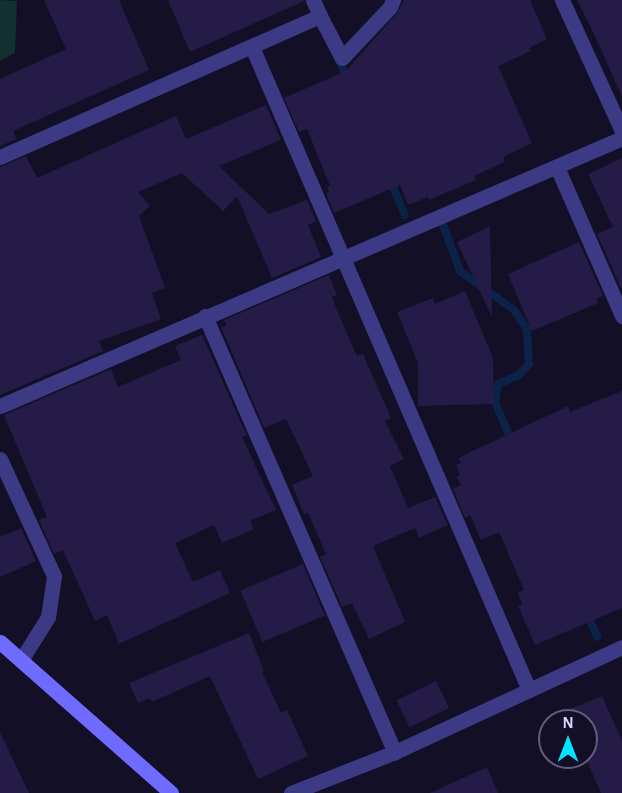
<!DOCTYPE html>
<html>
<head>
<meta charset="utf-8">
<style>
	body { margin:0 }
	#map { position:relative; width:622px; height:793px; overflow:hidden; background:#130f26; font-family:"Alegreya Sans",sans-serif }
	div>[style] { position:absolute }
	.green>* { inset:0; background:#12302f }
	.stream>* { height:8px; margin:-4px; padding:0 4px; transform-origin:4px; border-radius:4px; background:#0c2248 }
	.building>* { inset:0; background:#241b47; transform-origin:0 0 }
	.street>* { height:15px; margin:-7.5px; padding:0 7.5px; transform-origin:7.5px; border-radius:7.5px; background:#3d3a85 }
	.secondary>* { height:15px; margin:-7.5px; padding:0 7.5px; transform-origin:7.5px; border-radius:7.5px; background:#6f6bff }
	span { translate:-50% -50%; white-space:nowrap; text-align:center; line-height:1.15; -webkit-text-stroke:4.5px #130f26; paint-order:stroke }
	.north { position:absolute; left:538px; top:709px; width:60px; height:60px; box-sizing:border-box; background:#130f26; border:2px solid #625e7d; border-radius:50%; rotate:0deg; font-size:16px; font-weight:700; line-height:24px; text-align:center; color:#d9d4ff }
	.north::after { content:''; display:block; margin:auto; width:21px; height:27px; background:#00e5ff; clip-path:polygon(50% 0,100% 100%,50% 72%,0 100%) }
</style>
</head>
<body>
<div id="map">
	<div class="green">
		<i style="clip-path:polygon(0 0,17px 1px,15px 53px,0 61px)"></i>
	</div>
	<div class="stream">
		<i style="left:337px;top:55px;width:29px;rotate:68deg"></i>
		<i style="left:390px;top:180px;width:38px;rotate:67deg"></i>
		<i style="left:442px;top:222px;width:52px;rotate:69.8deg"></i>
		<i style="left:460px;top:271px;width:67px;rotate:35.8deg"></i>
		<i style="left:514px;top:310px;width:23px;rotate:56deg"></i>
		<i style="left:527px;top:329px;width:35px;rotate:87deg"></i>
		<i style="left:529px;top:364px;width:15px;rotate:132deg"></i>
		<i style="left:519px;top:375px;width:23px;rotate:157deg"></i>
		<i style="left:498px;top:384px;width:18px;rotate:99deg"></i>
		<i style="left:495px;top:402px;width:46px;rotate:66.8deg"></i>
		<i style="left:587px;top:613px;width:26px;rotate:67deg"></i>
	</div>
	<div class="building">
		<i style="clip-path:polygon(44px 0,119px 0,149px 70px,13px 131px,17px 139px,0 146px,0 79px,66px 49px)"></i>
		<i style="clip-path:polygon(168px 0,303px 0,304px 1px,190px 52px)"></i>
		<i style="clip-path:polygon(404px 0,530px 0,547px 39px,529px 48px,531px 51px,498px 66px,532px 143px,503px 157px,505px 162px,474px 176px,476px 180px,429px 200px,428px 197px,408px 205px,400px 185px,334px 213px,326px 193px,329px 192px,327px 187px,330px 186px,307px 129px,299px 132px,284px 98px,346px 71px,397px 13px)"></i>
		<i style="clip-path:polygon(577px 0,622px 0,622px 97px,594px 34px)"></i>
		<i style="clip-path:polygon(266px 105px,281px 140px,219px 166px,269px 214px,307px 200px,316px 221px,308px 225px,321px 257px,272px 278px,237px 196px,223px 211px,182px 173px,138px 192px,150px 206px,139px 216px,165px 288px,152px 293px,161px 319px,99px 341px,103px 351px,0 395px,0 167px,26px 156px,37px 178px,176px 116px,186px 139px)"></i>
		<i style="clip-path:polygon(622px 158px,622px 288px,621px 288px,597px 234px,613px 227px,588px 174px)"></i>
		<i style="clip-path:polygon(490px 226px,492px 317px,457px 242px)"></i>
		<i style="clip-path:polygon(579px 242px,603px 296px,597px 299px,598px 303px,532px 331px,508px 274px)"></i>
		<i style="clip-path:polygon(329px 275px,337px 295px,332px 297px,336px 308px,357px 356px,363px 354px,391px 418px,385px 421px,404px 459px,390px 466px,408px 508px,435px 497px,448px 525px,419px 538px,415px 528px,373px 546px,405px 622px,369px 639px,352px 603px,342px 607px,320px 557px,326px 554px,308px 513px,304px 514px,292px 485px,313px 476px,286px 419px,264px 428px,221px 327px,227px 325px,224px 320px)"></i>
		<i style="clip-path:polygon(465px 291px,493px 358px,494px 404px,418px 406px,418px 363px,397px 312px,433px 298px,435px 304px)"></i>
		<i style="clip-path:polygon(202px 335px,247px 436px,242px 437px,276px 510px,250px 521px,254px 529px,222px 543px,214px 525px,175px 543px,193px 582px,220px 570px,230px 593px,119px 644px,107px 615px,95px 621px,63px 550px,54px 554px,39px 520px,47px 517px,4px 415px,111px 369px,118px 387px,181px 360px,175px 346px)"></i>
		<i style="clip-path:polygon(622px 391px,622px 608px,535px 645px,518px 606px,522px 604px,518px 593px,524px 590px,499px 532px,481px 540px,470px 515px,465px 518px,453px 489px,461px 485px,456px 477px,460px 475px,456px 465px,461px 463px,458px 458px,568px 406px,570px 412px)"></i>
		<i style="clip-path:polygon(21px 528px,36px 561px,0 577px,0 537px)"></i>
		<i style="left:303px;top:564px;width:56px;height:68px;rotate:67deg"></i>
		<i style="clip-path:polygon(249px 633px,264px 671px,262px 672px,281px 713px,287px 710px,308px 756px,258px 779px,210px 676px,152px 702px,150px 698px,138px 703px,129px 683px)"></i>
		<i style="left:436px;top:681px;width:30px;height:44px;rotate:64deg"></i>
		<i style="clip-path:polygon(602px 696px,622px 741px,622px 793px,601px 793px,585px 757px,586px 721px,569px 721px,565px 711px)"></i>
		<i style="clip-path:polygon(0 732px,29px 793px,0 793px)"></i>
		<i style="clip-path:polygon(487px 767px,498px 793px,430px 793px)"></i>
	</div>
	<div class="street">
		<i style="left:313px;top:0;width:17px;rotate:66deg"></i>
		<i style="left:562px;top:0;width:144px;rotate:65.4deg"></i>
		<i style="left:252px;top:47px;width:700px;rotate:66.69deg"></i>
		<i style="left:0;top:157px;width:350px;rotate:-23.8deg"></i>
		<i style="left:320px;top:16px;width:47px;rotate:62.4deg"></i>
		<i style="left:342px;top:58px;width:70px;rotate:-46.7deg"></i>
		<i style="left:390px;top:7px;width:8px;rotate:-67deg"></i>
		<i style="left:557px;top:167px;width:163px;rotate:66.4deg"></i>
		<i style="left:205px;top:316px;width:476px;rotate:66.5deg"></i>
		<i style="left:0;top:406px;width:677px;rotate:-23.31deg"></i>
		<i style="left:0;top:459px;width:129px;rotate:65.2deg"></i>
		<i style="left:54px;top:576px;width:41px;rotate:98.3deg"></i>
		<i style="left:48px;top:617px;width:51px;rotate:122.1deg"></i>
		<i style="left:291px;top:793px;width:112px;rotate:-21.5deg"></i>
		<i style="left:395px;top:752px;width:250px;rotate:-24.8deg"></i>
	</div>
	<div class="secondary">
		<i style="left:0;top:642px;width:228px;rotate:41.4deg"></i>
	</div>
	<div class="north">N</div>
</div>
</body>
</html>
